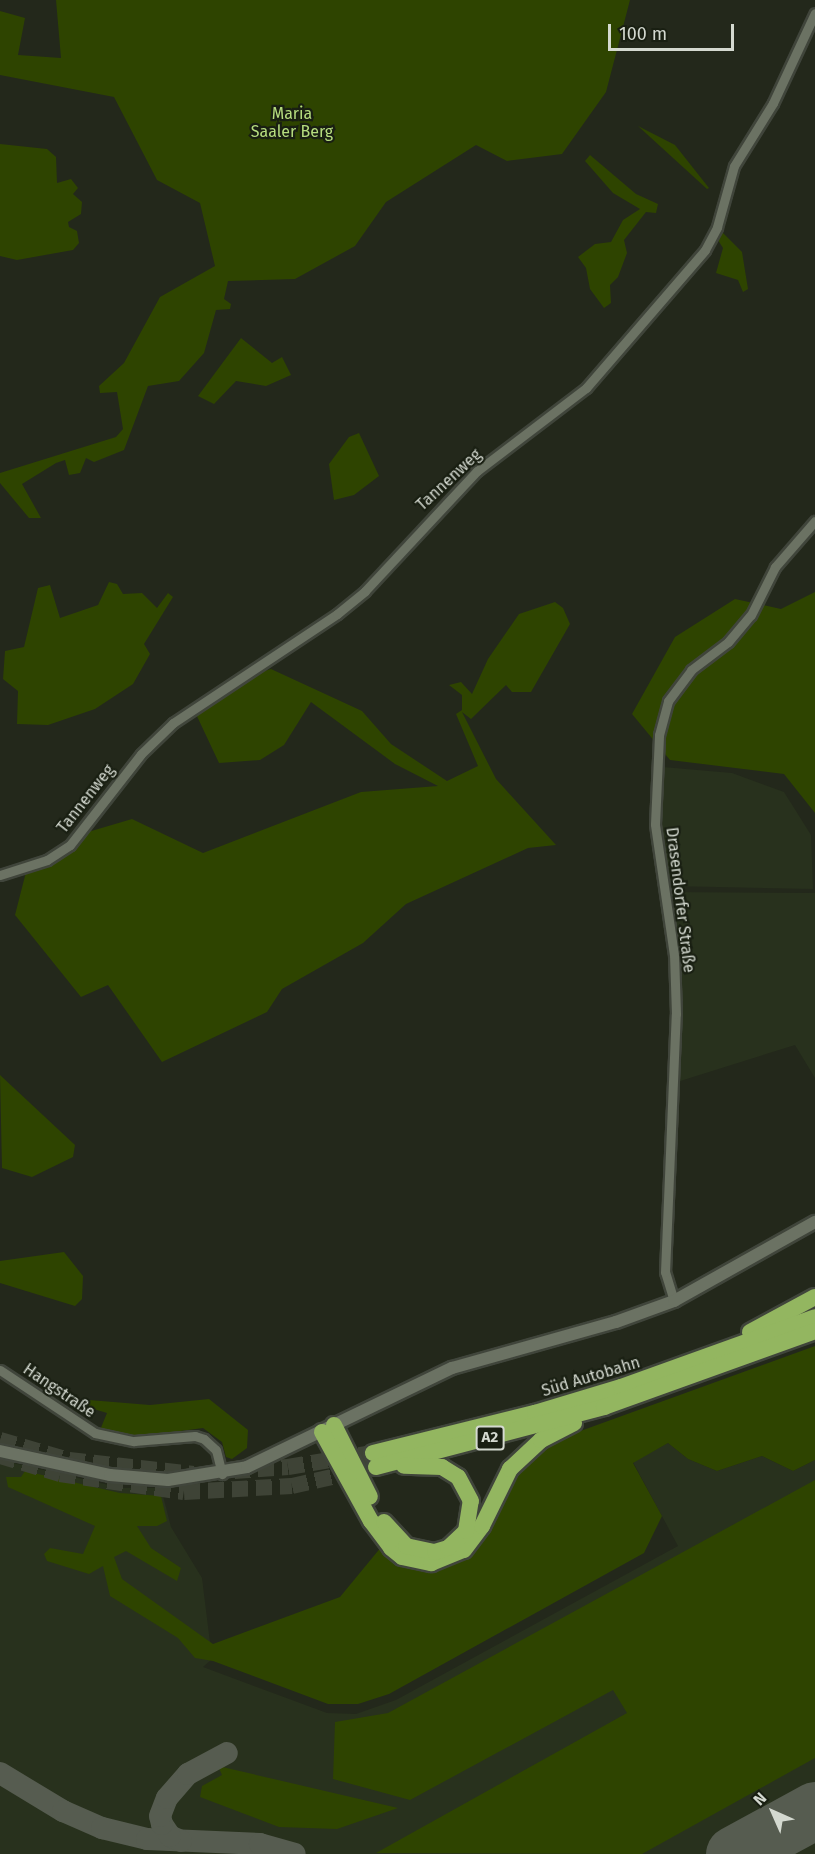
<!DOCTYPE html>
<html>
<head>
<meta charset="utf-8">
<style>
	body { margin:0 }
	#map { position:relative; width:815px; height:1854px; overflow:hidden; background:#23281b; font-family:"Fira Sans",sans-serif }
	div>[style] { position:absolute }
	.built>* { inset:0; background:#28311d }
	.green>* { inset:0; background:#2e4400 }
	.taxiway>* { height:22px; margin:-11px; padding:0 11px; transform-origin:11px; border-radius:11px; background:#565c50 }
	.runway>* { height:57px; margin:-28.5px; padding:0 28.5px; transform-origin:28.5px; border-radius:28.5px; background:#565c50 }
	.highway-tunnel>* { height:16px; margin-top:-8px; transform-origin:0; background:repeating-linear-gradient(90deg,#3e4336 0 16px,transparent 0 24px) }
	.roads { filter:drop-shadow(2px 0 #40453b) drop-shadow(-2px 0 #40453b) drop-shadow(0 2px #40453b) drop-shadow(0 -2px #40453b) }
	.street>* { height:9px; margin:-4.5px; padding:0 4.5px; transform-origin:4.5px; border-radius:4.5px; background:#6b7263 }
	.secondary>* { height:12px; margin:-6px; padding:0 6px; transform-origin:6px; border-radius:6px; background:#6b7263 }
	.highway>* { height:16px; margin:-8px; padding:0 8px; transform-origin:8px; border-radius:8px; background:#93b660 }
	span { translate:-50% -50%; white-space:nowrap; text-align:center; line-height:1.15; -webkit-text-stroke:4.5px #191f12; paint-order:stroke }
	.shield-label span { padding:2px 4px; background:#191f12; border:2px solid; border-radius:4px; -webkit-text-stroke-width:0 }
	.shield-label { font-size:15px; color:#d4d9d0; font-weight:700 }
	.park-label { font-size:16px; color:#b6dd7f }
	.street-label { font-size:16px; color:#d4d9d0 }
	.north { position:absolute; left:743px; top:1782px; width:60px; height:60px; -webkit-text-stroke:4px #191f12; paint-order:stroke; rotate:315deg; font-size:16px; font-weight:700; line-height:24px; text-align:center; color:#d4d9d0 }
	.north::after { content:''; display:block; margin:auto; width:21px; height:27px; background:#d4d9d0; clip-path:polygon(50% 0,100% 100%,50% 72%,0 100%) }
	.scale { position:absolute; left:608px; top:24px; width:126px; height:27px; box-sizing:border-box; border:3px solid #d4d9d0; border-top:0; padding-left:8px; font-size:18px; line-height:21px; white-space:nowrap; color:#d4d9d0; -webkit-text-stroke:4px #191f12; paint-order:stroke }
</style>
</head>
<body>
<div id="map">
	<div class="built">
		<i style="clip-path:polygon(663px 767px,732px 773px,784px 792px,811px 835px,813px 889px,669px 886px,659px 833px)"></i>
		<i style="clip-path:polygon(668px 892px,815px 893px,815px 1078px,795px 1045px,677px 1082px,680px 958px)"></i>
		<i style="clip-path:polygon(668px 1443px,688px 1459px,717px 1471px,762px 1456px,793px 1471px,815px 1460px,815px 1854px,0 1854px,0 1460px,122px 1488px,161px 1488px,171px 1527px,202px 1578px,212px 1659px,203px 1667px,327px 1713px,356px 1714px,396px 1700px,678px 1546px,633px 1462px)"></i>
	</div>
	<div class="green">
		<i style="clip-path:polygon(56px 0,630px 0,606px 92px,562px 154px,507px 161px,476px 145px,386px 202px,355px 246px,295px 279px,228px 281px,224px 299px,231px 304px,230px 309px,216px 310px,204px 353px,179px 381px,148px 386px,124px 450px,94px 462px,86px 458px,80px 473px,69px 475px,65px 460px,56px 463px,22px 484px,41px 518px,29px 518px,0 483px,0 473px,116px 437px,123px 429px,117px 392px,100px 393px,99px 386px,124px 363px,160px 297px,215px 266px,200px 203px,157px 180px,114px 97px,0 75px,0 11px,25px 18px,18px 55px,61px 58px)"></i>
		<i style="clip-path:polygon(638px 126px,675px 145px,709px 188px,707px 189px)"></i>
		<i style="clip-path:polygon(0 144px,47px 149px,56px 157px,57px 183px,71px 179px,78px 188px,73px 194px,82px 202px,81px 214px,68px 222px,69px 227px,77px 231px,79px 243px,73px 250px,17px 260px,0 256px)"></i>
		<i style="clip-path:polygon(590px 155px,636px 194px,658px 204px,656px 213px,646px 212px,624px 240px,627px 253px,618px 277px,610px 285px,611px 303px,604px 308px,590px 289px,586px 268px,578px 257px,595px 244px,611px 242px,623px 220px,640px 209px,613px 193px,585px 161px)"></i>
		<i style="clip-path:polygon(720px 230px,742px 252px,748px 289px,743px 292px,738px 280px,716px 273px,723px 248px,716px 237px)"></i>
		<i style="clip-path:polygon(241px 338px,272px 363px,282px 357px,291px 375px,266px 386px,236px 381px,214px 404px,198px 396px)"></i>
		<i style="clip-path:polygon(359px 433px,379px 476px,354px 495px,334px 500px,329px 464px,349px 437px)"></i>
		<i style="clip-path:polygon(109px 582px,117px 584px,123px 594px,142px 593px,157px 608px,168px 593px,173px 597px,144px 644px,150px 654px,133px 684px,95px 709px,48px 725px,17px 724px,18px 691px,3px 679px,5px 651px,24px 647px,38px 588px,50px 585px,60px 618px,98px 605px)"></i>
		<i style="clip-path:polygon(815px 592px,815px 813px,784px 774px,670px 760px,632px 714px,675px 637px,735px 599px,781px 609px)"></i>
		<i style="clip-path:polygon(555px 602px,563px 608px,570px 624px,531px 692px,512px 692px,506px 685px,471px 719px,462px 712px,496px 779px,556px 845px,528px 848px,406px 904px,363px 943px,282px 989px,267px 1012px,162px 1062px,108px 985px,81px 997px,15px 915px,26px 872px,62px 858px,88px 832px,132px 819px,203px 853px,361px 792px,438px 786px,395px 764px,311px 702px,284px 745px,260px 760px,219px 763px,195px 712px,255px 674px,271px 669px,362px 711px,391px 744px,447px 781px,478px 766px,456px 714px,462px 710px,462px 695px,449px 685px,461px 682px,472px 694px,488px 659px,519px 614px)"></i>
		<i style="clip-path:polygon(0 1075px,75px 1145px,73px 1157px,32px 1177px,2px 1168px)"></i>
		<i style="clip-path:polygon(64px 1252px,83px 1276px,82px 1299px,75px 1306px,0 1283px,0 1261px)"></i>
		<i style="clip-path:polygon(815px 1346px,815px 1460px,793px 1471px,762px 1456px,717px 1471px,688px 1459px,668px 1443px,633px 1463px,662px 1516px,644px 1553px,389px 1694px,358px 1704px,328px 1704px,213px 1661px,195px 1658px,178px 1638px,110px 1596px,103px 1566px,89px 1574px,47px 1561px,44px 1554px,50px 1548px,83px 1554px,95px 1526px,8px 1487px,6px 1477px,21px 1477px,25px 1471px,120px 1493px,161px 1496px,167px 1521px,157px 1526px,137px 1526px,151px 1548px,181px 1568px,177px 1581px,126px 1551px,114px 1557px,122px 1579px,213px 1644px,340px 1597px,382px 1546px,434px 1568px,451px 1564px,467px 1555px,514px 1473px,550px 1442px)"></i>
		<i style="clip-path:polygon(209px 1399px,248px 1430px,247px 1448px,232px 1459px,226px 1457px,222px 1442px,203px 1428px,136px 1437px,100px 1430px,107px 1413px,84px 1406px,89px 1400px,150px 1405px)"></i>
		<i style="clip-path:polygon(815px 1480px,815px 1758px,642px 1854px,376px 1853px,627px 1713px,613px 1690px,410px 1800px,333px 1779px,335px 1722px,388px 1713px)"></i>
		<i style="clip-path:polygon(218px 1766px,398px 1808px,337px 1829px,279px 1827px,200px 1797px,202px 1786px,222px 1775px)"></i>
	</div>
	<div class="taxiway">
		<i style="left:0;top:1773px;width:74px;rotate:31.1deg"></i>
		<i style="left:63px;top:1811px;width:43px;rotate:23.6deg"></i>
		<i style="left:102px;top:1828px;width:46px;rotate:13.7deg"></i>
		<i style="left:147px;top:1839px;width:113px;rotate:2.5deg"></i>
		<i style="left:260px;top:1844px;width:36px;rotate:16deg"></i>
		<i style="left:181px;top:1841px;width:12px;rotate:-156deg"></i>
		<i style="left:170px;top:1836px;width:14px;rotate:-124deg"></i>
		<i style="left:162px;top:1824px;width:8px;rotate:-104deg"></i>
		<i style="left:160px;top:1816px;width:19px;rotate:-69deg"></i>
		<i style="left:167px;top:1798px;width:32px;rotate:-49deg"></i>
		<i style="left:188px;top:1774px;width:44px;rotate:-28.3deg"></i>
	</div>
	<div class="runway">
		<i style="left:734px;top:1854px;width:92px;rotate:-28.5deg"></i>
	</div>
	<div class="highway-tunnel">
		<i style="left:0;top:1440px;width:72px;rotate:16.2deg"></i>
		<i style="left:69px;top:1460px;width:125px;rotate:6.4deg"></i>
		<i style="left:0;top:1456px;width:63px;rotate:16.7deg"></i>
		<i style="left:60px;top:1474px;width:125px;rotate:8.3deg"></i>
		<i style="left:184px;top:1492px;width:108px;rotate:-3.2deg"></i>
		<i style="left:292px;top:1486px;width:86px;rotate:-12.7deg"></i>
		<i style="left:234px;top:1471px;width:54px;rotate:-4.2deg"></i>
		<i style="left:288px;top:1467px;width:86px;rotate:-9.4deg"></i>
	</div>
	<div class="roads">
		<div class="street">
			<i style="left:0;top:875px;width:49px;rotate:-17.7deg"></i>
			<i style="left:47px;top:860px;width:27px;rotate:-33deg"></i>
			<i style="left:70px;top:845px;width:115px;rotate:-52deg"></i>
			<i style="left:141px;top:754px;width:45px;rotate:-44.1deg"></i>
			<i style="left:173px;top:723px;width:197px;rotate:-33.6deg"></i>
			<i style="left:337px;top:614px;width:36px;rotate:-39deg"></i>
			<i style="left:365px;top:591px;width:164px;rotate:-47deg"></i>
			<i style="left:477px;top:471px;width:137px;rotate:-37.3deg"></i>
			<i style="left:586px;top:388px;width:182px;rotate:-49.2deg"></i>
			<i style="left:705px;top:250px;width:26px;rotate:-62deg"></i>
			<i style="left:717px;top:227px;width:63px;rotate:-74.4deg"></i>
			<i style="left:734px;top:166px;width:74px;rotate:-58.2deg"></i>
			<i style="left:773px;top:103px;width:99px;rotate:-65deg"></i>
			<i style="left:674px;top:1301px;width:30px;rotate:-107deg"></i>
			<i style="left:665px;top:1272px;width:258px;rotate:-87.6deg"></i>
			<i style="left:676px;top:1014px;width:59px;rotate:-91.9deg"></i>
			<i style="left:674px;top:955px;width:132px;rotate:-98.3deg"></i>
			<i style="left:655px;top:824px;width:89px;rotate:-87.4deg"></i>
			<i style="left:659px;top:735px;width:35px;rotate:-75deg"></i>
			<i style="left:668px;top:701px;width:39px;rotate:-53deg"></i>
			<i style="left:691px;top:670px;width:46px;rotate:-37.1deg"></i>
			<i style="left:728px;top:642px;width:35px;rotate:-50deg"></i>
			<i style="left:751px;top:615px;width:54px;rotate:-63.4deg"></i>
			<i style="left:775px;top:567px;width:61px;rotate:-49deg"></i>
			<i style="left:0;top:1370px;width:114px;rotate:33.6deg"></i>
			<i style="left:95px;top:1433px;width:40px;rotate:12deg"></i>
			<i style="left:134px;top:1441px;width:61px;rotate:-4.7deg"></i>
			<i style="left:195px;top:1436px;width:9px;rotate:18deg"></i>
			<i style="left:204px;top:1439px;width:16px;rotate:43deg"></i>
			<i style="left:216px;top:1450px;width:25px;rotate:76deg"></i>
		</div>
		<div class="secondary">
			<i style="left:0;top:1451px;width:113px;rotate:12.3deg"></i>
			<i style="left:110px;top:1475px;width:58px;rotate:4.9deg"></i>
			<i style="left:168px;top:1480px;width:80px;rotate:-9.3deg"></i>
			<i style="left:247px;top:1467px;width:228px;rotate:-25.8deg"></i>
			<i style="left:452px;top:1368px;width:170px;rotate:-15.7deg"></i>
			<i style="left:616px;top:1322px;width:62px;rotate:-19.9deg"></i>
			<i style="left:674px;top:1301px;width:162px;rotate:-29.3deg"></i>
		</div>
		<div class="highway">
			<i style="left:750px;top:1332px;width:74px;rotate:-28.3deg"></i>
			<i style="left:334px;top:1425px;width:80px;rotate:63.4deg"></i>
			<i style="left:322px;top:1432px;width:102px;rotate:61.2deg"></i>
			<i style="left:371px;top:1521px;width:34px;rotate:53deg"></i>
			<i style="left:391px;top:1548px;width:14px;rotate:39deg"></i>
			<i style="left:402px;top:1557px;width:30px;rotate:12deg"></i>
			<i style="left:431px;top:1563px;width:35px;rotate:-22deg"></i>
			<i style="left:464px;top:1550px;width:30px;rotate:-53deg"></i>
			<i style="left:482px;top:1526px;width:64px;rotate:-63.8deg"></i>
			<i style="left:510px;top:1469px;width:42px;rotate:-43.1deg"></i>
			<i style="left:541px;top:1440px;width:37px;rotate:-27deg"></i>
			<i style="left:373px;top:1453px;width:167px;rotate:-13.9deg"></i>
			<i style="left:535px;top:1413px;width:90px;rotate:-16.8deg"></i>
			<i style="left:621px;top:1387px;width:206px;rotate:-19.8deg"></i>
			<i style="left:376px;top:1467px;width:236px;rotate:-14.7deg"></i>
			<i style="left:604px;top:1407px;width:224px;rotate:-19.8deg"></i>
			<i style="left:384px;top:1522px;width:33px;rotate:47deg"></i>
			<i style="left:406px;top:1546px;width:30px;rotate:12deg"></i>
			<i style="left:435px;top:1552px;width:14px;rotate:-17deg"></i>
			<i style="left:448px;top:1548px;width:25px;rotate:-43deg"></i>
			<i style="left:466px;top:1531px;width:30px;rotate:-81deg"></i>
			<i style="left:471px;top:1501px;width:27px;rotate:-118deg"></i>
			<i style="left:458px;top:1477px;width:19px;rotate:-148deg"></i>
			<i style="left:442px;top:1467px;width:38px;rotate:-178deg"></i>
		</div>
	</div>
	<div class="shield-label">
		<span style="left:490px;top:1438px">A2</span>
	</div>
	<div class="park-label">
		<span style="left:292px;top:123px">Maria<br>Saaler Berg</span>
	</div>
	<div class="street-label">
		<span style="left:449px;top:480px;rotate:-43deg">Tannenweg</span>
		<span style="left:86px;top:799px;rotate:-52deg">Tannenweg</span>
		<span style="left:680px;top:900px;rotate:83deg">Drasendorfer Straße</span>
		<span style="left:591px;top:1377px;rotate:-17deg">Süd Autobahn</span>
		<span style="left:59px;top:1391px;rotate:34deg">Hangstraße</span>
	</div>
	<div class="north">N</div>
	<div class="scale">100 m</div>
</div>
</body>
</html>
